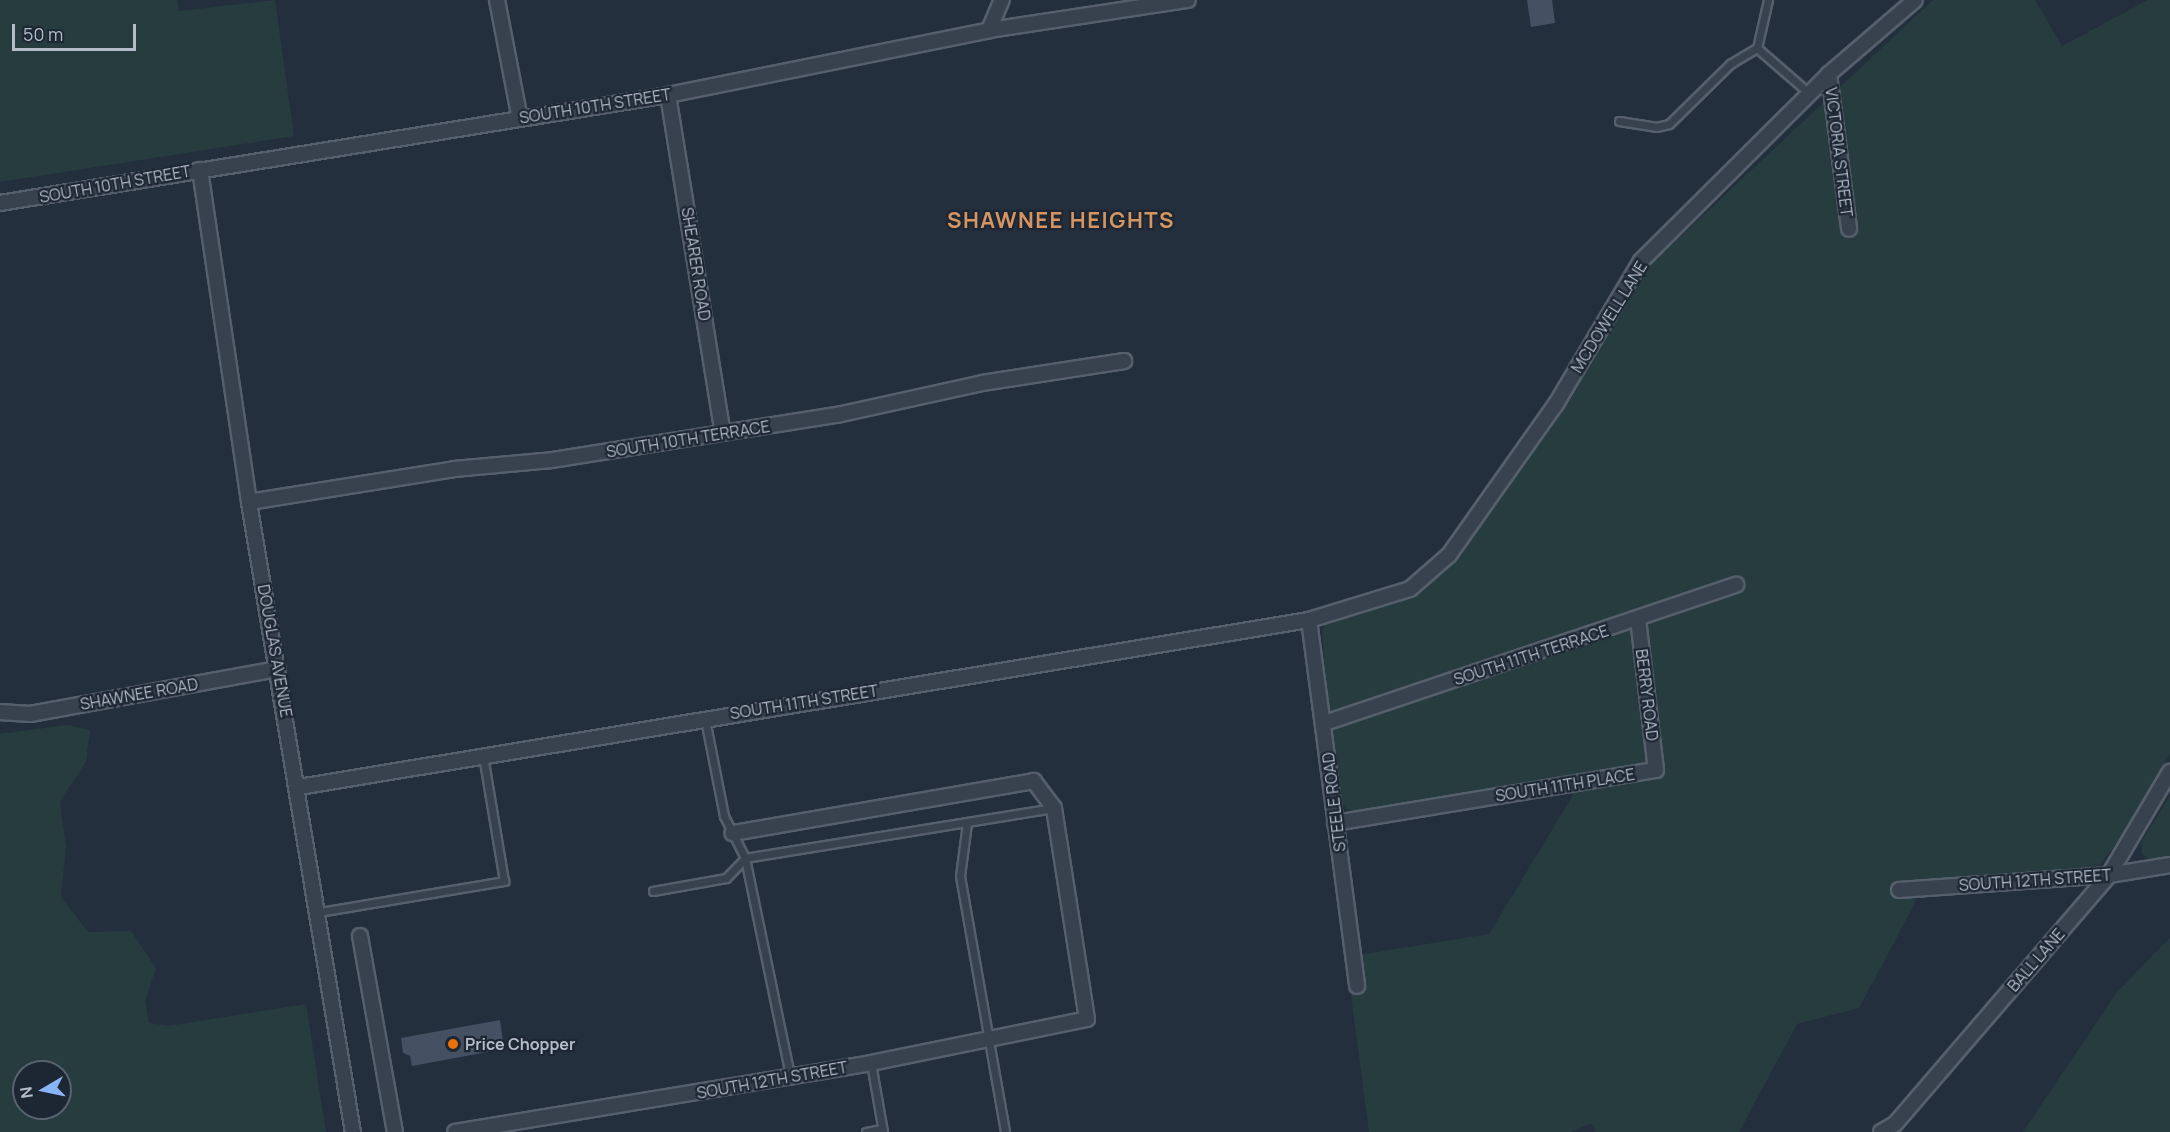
<!DOCTYPE html>
<html>
<head>
<meta charset="utf-8">
<style>
	body { margin:0 }
	#map { position:relative; width:2170px; height:1132px; overflow:hidden; background:#242f3e; font-family:Manrope,sans-serif }
	div>[style] { position:absolute }
	.green>* { inset:0; background:#263c3f }
	.building>* { inset:0; background:#455162 }
	.roads { filter:drop-shadow(2px 0 #565f6c) drop-shadow(-2px 0 #565f6c) drop-shadow(0 2px #565f6c) drop-shadow(0 -2px #565f6c) }
	.lane>* { height:7px; margin:-3.5px; padding:0 3.5px; transform-origin:3.5px; border-radius:3.5px; background:#38414e }
	.street>* { height:14px; margin:-7px; padding:0 7px; transform-origin:7px; border-radius:7px; background:#38414e }
	.dots>* { width:16px; height:16px; translate:-50% -50%; box-sizing:border-box; border:3px solid #1d2633; border-radius:50% }
	span { translate:-50% -50%; white-space:nowrap; text-align:center; line-height:1.15; -webkit-text-stroke:4.5px #1d2633; paint-order:stroke }
	.street-label { font-size:16px; color:#b4bcc9 }
	.poi-label { font-size:16px; color:#b4bcc9; font-weight:700 }
	.left { translate:0 -50%; text-align:left }
	.district-label { font-size:22px; color:#d59563; font-weight:700; letter-spacing:1.5px }
	.north { position:absolute; left:12px; top:1060px; width:60px; height:60px; box-sizing:border-box; background:#1d2633; border:2px solid #59626f; border-radius:50%; rotate:261deg; font-size:16px; font-weight:700; line-height:24px; text-align:center; color:#b4bcc9 }
	.north::after { content:''; display:block; margin:auto; width:21px; height:27px; background:#8ab4f8; clip-path:polygon(50% 0,100% 100%,50% 72%,0 100%) }
	.scale { position:absolute; left:12px; top:24px; width:124px; height:27px; box-sizing:border-box; border:3px solid #b4bcc9; border-top:0; padding-left:8px; font-size:18px; line-height:21px; white-space:nowrap; color:#b4bcc9; -webkit-text-stroke:4px #1d2633; paint-order:stroke }
</style>
</head>
<body>
<div id="map">
	<div class="green">
		<i style="clip-path:polygon(0 0,177px 0,179px 11px,275px 0,294px 136px,0 182px)"></i>
		<i style="clip-path:polygon(1933px 0,2035px 0,2062px 46px,2148px 0,2170px 0,2170px 754px,2117px 843px,2099px 865px,2081px 872px,1921px 882px,1914px 905px,1859px 1008px,1797px 1024px,1739px 1132px,1596px 1132px,1591px 1123px,1571px 1132px,1369px 1132px,1346px 957px,1489px 934px,1572px 797px,1572px 779px,1353px 811px,1346px 809px,1337px 795px,1322px 634px,1324px 625px,1403px 601px,1442px 574px,1474px 536px,1648px 267px)"></i>
		<i style="clip-path:polygon(evenodd,67px 725px,90px 730px,86px 762px,60px 801px,66px 847px,61px 897px,88px 932px,131px 931px,156px 968px,145px 1001px,149px 1023px,168px 1026px,306px 1004px,326px 1132px,0 1132px,0 734px,67px 725px,24px 1072px,60px 1072px,60px 1108px,24px 1108px,24px 1072px)"></i>
		<i style="clip-path:polygon(2170px 796px,2170px 857px,2151px 860px,2142px 854px,2142px 841px)"></i>
		<i style="clip-path:polygon(2170px 938px,2170px 1132px,2023px 1132px,2116px 993px)"></i>
	</div>
	<div class="building">
		<i style="clip-path:polygon(1527px 0,1552px 0,1555px 23px,1531px 27px)"></i>
		<i style="clip-path:polygon(500px 1020px,504px 1049px,412px 1066px,410px 1056px,403px 1053px,401px 1038px)"></i>
	</div>
	<div class="roads">
		<div class="lane">
			<i style="left:1757px;top:48px;width:49px;rotate:-77.1deg"></i>
			<i style="left:1619px;top:121px;width:37px;rotate:9deg"></i>
			<i style="left:1656px;top:127px;width:13px;rotate:-13deg"></i>
			<i style="left:1669px;top:124px;width:86px;rotate:-44.5deg"></i>
			<i style="left:1730px;top:64px;width:31px;rotate:-31deg"></i>
			<i style="left:1757px;top:48px;width:70px;rotate:41deg"></i>
			<i style="left:705px;top:719px;width:99px;rotate:78.9deg"></i>
			<i style="left:724px;top:816px;width:47px;rotate:63.4deg"></i>
			<i style="left:745px;top:858px;width:223px;rotate:78.3deg"></i>
			<i style="left:967px;top:823px;width:53px;rotate:97.5deg"></i>
			<i style="left:960px;top:876px;width:260px;rotate:80deg"></i>
			<i style="left:653px;top:891px;width:74px;rotate:-10.1deg"></i>
			<i style="left:726px;top:878px;width:28px;rotate:-46deg"></i>
			<i style="left:745px;top:858px;width:312px;rotate:-9.2deg"></i>
			<i style="left:319px;top:912px;width:188px;rotate:-9.5deg"></i>
			<i style="left:504px;top:881px;width:127px;rotate:-99.5deg"></i>
			<i style="left:871px;top:1063px;width:70px;rotate:80.1deg"></i>
			<i style="left:866px;top:1132px;width:16px;rotate:-11deg"></i>
		</div>
		<div class="street">
			<i style="left:497px;top:0;width:121px;rotate:79.1deg"></i>
			<i style="left:989px;top:30px;width:33px;rotate:-67deg"></i>
			<i style="left:1829px;top:74px;width:156px;rotate:82.6deg"></i>
			<i style="left:668px;top:95px;width:342px;rotate:80.8deg"></i>
			<i style="left:200px;top:170px;width:336px;rotate:81.6deg"></i>
			<i style="left:249px;top:502px;width:639px;rotate:80.63deg"></i>
			<i style="left:0;top:203px;width:677px;rotate:-9.18deg"></i>
			<i style="left:668px;top:95px;width:328px;rotate:-11.4deg"></i>
			<i style="left:989px;top:30px;width:201px;rotate:-8.6deg"></i>
			<i style="left:249px;top:502px;width:208px;rotate:-9.1deg"></i>
			<i style="left:454px;top:469px;width:98px;rotate:-5.2deg"></i>
			<i style="left:552px;top:460px;width:289px;rotate:-9deg"></i>
			<i style="left:837px;top:415px;width:148px;rotate:-12.4deg"></i>
			<i style="left:982px;top:383px;width:144px;rotate:-8.8deg"></i>
			<i style="left:1309px;top:620px;width:369px;rotate:82.5deg"></i>
			<i style="left:0;top:712px;width:30px;rotate:4deg"></i>
			<i style="left:30px;top:714px;width:252px;rotate:-10.3deg"></i>
			<i style="left:1325px;top:723px;width:434px;rotate:-18.6deg"></i>
			<i style="left:299px;top:787px;width:1024px;rotate:-9.39deg"></i>
			<i style="left:1309px;top:620px;width:106px;rotate:-17.1deg"></i>
			<i style="left:1410px;top:589px;width:52px;rotate:-41.1deg"></i>
			<i style="left:1449px;top:555px;width:185px;rotate:-54.7deg"></i>
			<i style="left:1556px;top:404px;width:166px;rotate:-59.3deg"></i>
			<i style="left:1641px;top:261px;width:265px;rotate:-44.8deg"></i>
			<i style="left:1829px;top:74px;width:113px;rotate:-40.7deg"></i>
			<i style="left:1335px;top:823px;width:325px;rotate:-9.4deg"></i>
			<i style="left:1656px;top:770px;width:152px;rotate:-96.8deg"></i>
			<i style="left:1899px;top:890px;width:211px;rotate:-4.1deg"></i>
			<i style="left:2109px;top:875px;width:62px;rotate:-9.3deg"></i>
			<i style="left:360px;top:936px;width:199px;rotate:79.9deg"></i>
			<i style="left:455px;top:1132px;width:422px;rotate:-9.4deg"></i>
			<i style="left:871px;top:1063px;width:220px;rotate:-11.5deg"></i>
			<i style="left:1087px;top:1019px;width:214px;rotate:-98.9deg"></i>
			<i style="left:1054px;top:808px;width:34px;rotate:-127deg"></i>
			<i style="left:1034px;top:781px;width:306px;rotate:170.2deg"></i>
			<i style="left:1881px;top:1132px;width:16px;rotate:-30deg"></i>
			<i style="left:1895px;top:1124px;width:328px;rotate:-49.3deg"></i>
			<i style="left:2109px;top:875px;width:120px;rotate:-59.4deg"></i>
		</div>
	</div>
	<div class="dots">
		<i style="left:453px;top:1044px;background:#e8710a"></i>
	</div>
	<div class="street-label">
		<span style="left:595px;top:106px;rotate:-9deg">SOUTH 10TH STREET</span>
		<span style="left:1839px;top:152px;rotate:83deg">VICTORIA STREET</span>
		<span style="left:115px;top:184px;rotate:-10deg">SOUTH 10TH STREET</span>
		<span style="left:696px;top:264px;rotate:81deg">SHEARER ROAD</span>
		<span style="left:1609px;top:317px;rotate:-58deg">MCDOWELL LANE</span>
		<span style="left:688px;top:439px;rotate:-9deg">SOUTH 10TH TERRACE</span>
		<span style="left:275px;top:651px;rotate:80deg">DOUGLAS AVENUE</span>
		<span style="left:1531px;top:655px;rotate:-18deg">SOUTH 11TH TERRACE</span>
		<span style="left:139px;top:694px;rotate:-10deg">SHAWNEE ROAD</span>
		<span style="left:1647px;top:695px;rotate:83deg">BERRY ROAD</span>
		<span style="left:804px;top:702px;rotate:-9deg">SOUTH 11TH STREET</span>
		<span style="left:1565px;top:785px;rotate:-9deg">SOUTH 11TH PLACE</span>
		<span style="left:1334px;top:802px;rotate:-97deg">STEELE ROAD</span>
		<span style="left:2035px;top:880px;rotate:-4deg">SOUTH 12TH STREET</span>
		<span style="left:2036px;top:960px;rotate:-49deg">BALL LANE</span>
		<span style="left:772px;top:1080px;rotate:-10deg">SOUTH 12TH STREET</span>
	</div>
	<div class="poi-label">
		<span class="left" style="left:465px;top:1044px">Price Chopper</span>
	</div>
	<div class="district-label">
		<span style="left:1061px;top:221px">SHAWNEE HEIGHTS</span>
	</div>
	<div class="north">N</div>
	<div class="scale">50 m</div>
</div>
</body>
</html>
